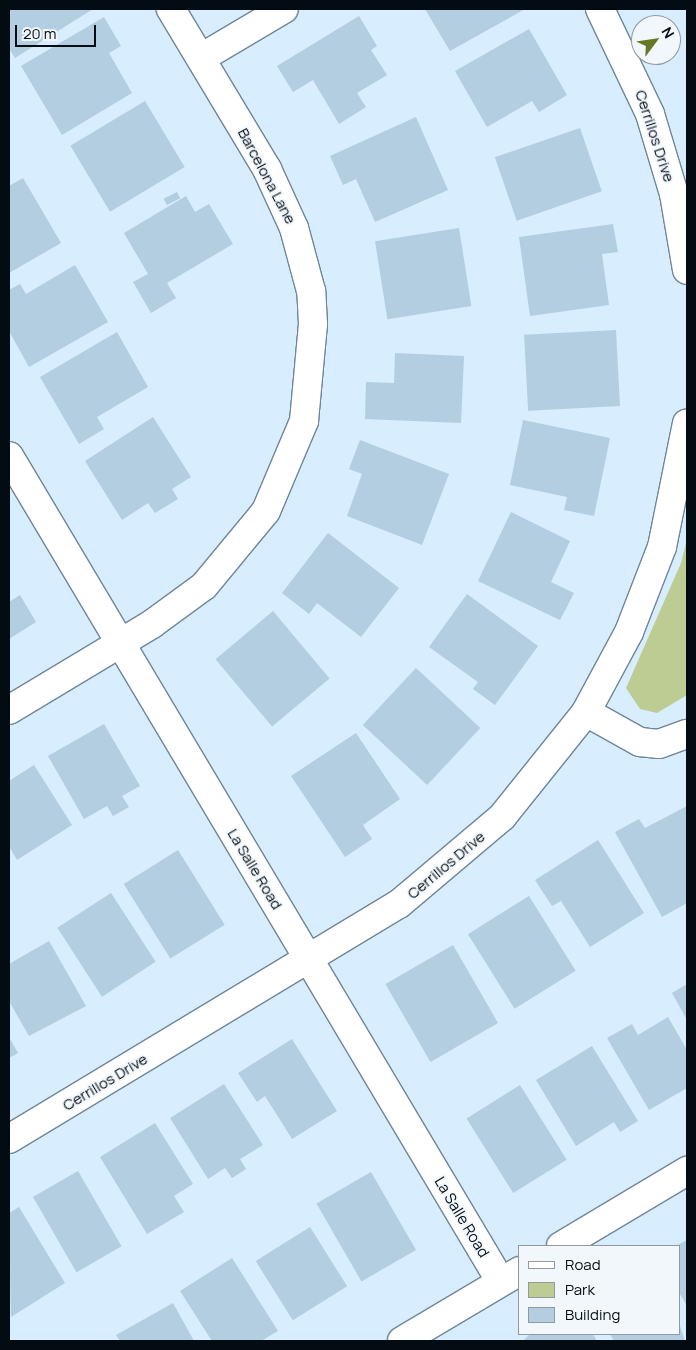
<!DOCTYPE html>
<html>
<head>
<meta charset="utf-8">
<style>
	body { margin:0 }
	#map { position:relative; width:696px; height:1350px; overflow:hidden; background:#d8edfd; font-family:Manrope,sans-serif }
	div>[style] { position:absolute }
	.green>* { inset:0; background:#bdcc92 }
	.building>* { inset:0; background:#b3cde1; transform-origin:0 0 }
	.roads { filter:drop-shadow(1px 0 #6e8698) drop-shadow(-1px 0 #6e8698) drop-shadow(0 1px #6e8698) drop-shadow(0 -1px #6e8698) }
	.minor>* { height:28px; margin:-14px; padding:0 14px; transform-origin:14px; border-radius:14px; background:#fff }
	span { translate:-50% -50%; white-space:nowrap; text-align:center; line-height:1.15; -webkit-text-stroke:4px #f2f7fc; paint-order:stroke }
	.street-label { font-size:15px; color:#040c13 }
	.frame { position:absolute; inset:0; border:10px solid #040c13; pointer-events:none }
	.legend { position:absolute; left:518px; top:1245px; width:162px; height:90px; box-sizing:border-box; background:#f2f7fc; border:1px solid #93999f; margin:0; padding:6px 9px; list-style:none; font-size:15px; color:#040c13 }
	.legend li { display:flex; align-items:center; gap:10px; height:25px }
	.legend b { width:25px; border:1px solid #93999f }
	.north { position:absolute; left:631px; top:15px; width:50px; height:50px; box-sizing:border-box; background:#f2f7fc; border:1px solid #93999f; border-radius:50%; rotate:59deg; font-size:14px; font-weight:700; line-height:20px; text-align:center; color:#040c13 }
	.north::after { content:''; display:block; margin:auto; width:18px; height:22px; background:#677825; clip-path:polygon(50% 0,100% 100%,50% 72%,0 100%) }
	.scale { position:absolute; left:15px; top:25px; width:81px; height:22px; box-sizing:border-box; border:2px solid #040c13; border-top:0; padding-left:6px; font-size:15px; line-height:18px; white-space:nowrap; color:#040c13; -webkit-text-stroke:4px #f2f7fc; paint-order:stroke }
</style>
</head>
<body>
<div id="map">
	<div class="green">
		<i style="clip-path:polygon(687px 539px,687px 695px,657px 713px,640px 709px,626px 688px,681px 563px)"></i>
	</div>
	<div class="building">
		<i style="clip-path:polygon(9px 9px,93px 9px,15px 58px,9px 48px)"></i>
		<i style="clip-path:polygon(425px 9px,525px 9px,450px 51px)"></i>
		<i style="clip-path:polygon(359px 16px,377px 46px,371px 50px,387px 75px,357px 93px,366px 107px,339px 124px,313px 80px,293px 92px,277px 66px)"></i>
		<i style="clip-path:polygon(104px 17px,121px 46px,109px 53px,132px 93px,62px 135px,21px 66px)"></i>
		<i style="clip-path:polygon(529px 29px,567px 95px,539px 112px,532px 101px,487px 127px,455px 71px)"></i>
		<i style="left:145px;top:101px;width:77px;height:87px;rotate:59deg"></i>
		<i style="clip-path:polygon(416px 117px,448px 190px,375px 222px,356px 179px,343px 185px,330px 156px)"></i>
		<i style="left:580px;top:128px;width:67px;height:90px;rotate:71deg"></i>
		<i style="clip-path:polygon(23px 178px,61px 243px,9px 273px,9px 186px)"></i>
		<i style="left:177px;top:192px;width:7px;height:15px;rotate:63deg"></i>
		<i style="clip-path:polygon(186px 196px,195px 212px,209px 204px,233px 244px,167px 283px,176px 298px,151px 313px,133px 282px,148px 274px,124px 233px)"></i>
		<i style="clip-path:polygon(613px 224px,618px 252px,602px 254px,609px 305px,530px 316px,519px 237px)"></i>
		<i style="left:459px;top:228px;width:79px;height:85px;rotate:81deg"></i>
		<i style="clip-path:polygon(75px 265px,108px 322px,29px 367px,9px 331px,9px 290px,20px 284px,26px 294px)"></i>
		<i style="left:616px;top:330px;width:76px;height:92px;rotate:87deg"></i>
		<i style="clip-path:polygon(117px 332px,148px 387px,97px 417px,104px 429px,79px 444px,40px 377px)"></i>
		<i style="clip-path:polygon(395px 353px,464px 356px,461px 423px,365px 419px,366px 382px,394px 383px)"></i>
		<i style="clip-path:polygon(153px 417px,191px 477px,172px 489px,178px 499px,155px 513px,148px 503px,122px 520px,85px 461px)"></i>
		<i style="clip-path:polygon(523px 420px,610px 438px,594px 516px,564px 510px,567px 497px,510px 485px)"></i>
		<i style="clip-path:polygon(360px 440px,449px 474px,422px 545px,347px 516px,362px 474px,349px 469px)"></i>
		<i style="clip-path:polygon(511px 512px,570px 541px,551px 582px,574px 593px,560px 620px,478px 581px)"></i>
		<i style="clip-path:polygon(328px 533px,399px 588px,361px 637px,317px 603px,309px 614px,282px 593px)"></i>
		<i style="clip-path:polygon(467px 594px,538px 646px,495px 705px,473px 689px,478px 682px,429px 647px)"></i>
		<i style="clip-path:polygon(20px 595px,36px 622px,9px 639px,9px 602px)"></i>
		<i style="left:273px;top:611px;width:88px;height:75px;rotate:50deg"></i>
		<i style="left:416px;top:668px;width:88px;height:78px;rotate:43deg"></i>
		<i style="clip-path:polygon(104px 724px,140px 786px,122px 796px,129px 807px,113px 816px,107px 806px,84px 819px,48px 756px)"></i>
		<i style="clip-path:polygon(356px 733px,400px 799px,363px 825px,372px 839px,345px 857px,291px 776px)"></i>
		<i style="clip-path:polygon(34px 765px,72px 825px,17px 860px,9px 846px,9px 781px)"></i>
		<i style="clip-path:polygon(687px 806px,687px 903px,662px 917px,615px 832px,639px 819px,645px 828px)"></i>
		<i style="clip-path:polygon(598px 840px,644px 913px,590px 947px,561px 901px,552px 906px,535px 880px)"></i>
		<i style="left:178px;top:850px;width:88px;height:64px;rotate:58deg"></i>
		<i style="left:111px;top:893px;width:82px;height:64px;rotate:57deg"></i>
		<i style="left:529px;top:896px;width:88px;height:72px;rotate:58deg"></i>
		<i style="clip-path:polygon(49px 941px,86px 1006px,29px 1036px,9px 1001px,9px 964px)"></i>
		<i style="left:453px;top:945px;width:90px;height:78px;rotate:60deg"></i>
		<i style="clip-path:polygon(687px 984px,687px 1020px,672px 993px)"></i>
		<i style="clip-path:polygon(668px 1017px,687px 1050px,687px 1088px,649px 1110px,607px 1038px,632px 1024px,638px 1035px)"></i>
		<i style="clip-path:polygon(9px 1037px,18px 1053px,9px 1058px)"></i>
		<i style="clip-path:polygon(292px 1039px,337px 1111px,292px 1139px,265px 1096px,257px 1102px,238px 1073px)"></i>
		<i style="clip-path:polygon(592px 1046px,638px 1121px,620px 1132px,614px 1122px,576px 1146px,536px 1080px)"></i>
		<i style="clip-path:polygon(224px 1084px,263px 1145px,240px 1159px,246px 1169px,232px 1178px,225px 1168px,208px 1179px,170px 1118px)"></i>
		<i style="left:520px;top:1085px;width:88px;height:63px;rotate:58deg"></i>
		<i style="clip-path:polygon(155px 1123px,193px 1184px,174px 1196px,184px 1212px,147px 1234px,100px 1157px)"></i>
		<i style="left:78px;top:1171px;width:87px;height:52px;rotate:60deg"></i>
		<i style="left:371px;top:1172px;width:90px;height:63px;rotate:60deg"></i>
		<i style="clip-path:polygon(19px 1207px,65px 1283px,11px 1317px,9px 1213px)"></i>
		<i style="left:310px;top:1227px;width:70px;height:64px;rotate:58deg"></i>
		<i style="clip-path:polygon(687px 1240px,687px 1306px,680px 1294px,676px 1246px)"></i>
		<i style="clip-path:polygon(232px 1258px,278px 1331px,261px 1341px,212px 1341px,180px 1291px)"></i>
		<i style="clip-path:polygon(173px 1303px,194px 1341px,120px 1341px,116px 1335px)"></i>
		<i style="clip-path:polygon(680px 1326px,685px 1341px,614px 1341px,610px 1334px,680px 1334px)"></i>
		<i style="clip-path:polygon(530px 1334px,593px 1334px,597px 1341px,523px 1341px)"></i>
	</div>
	<div class="roads">
		<div class="minor">
			<i style="left:600px;top:9px;width:116px;rotate:64.5deg"></i>
			<i style="left:650px;top:114px;width:84px;rotate:73.3deg"></i>
			<i style="left:674px;top:194px;width:77px;rotate:80.3deg"></i>
			<i style="left:201px;top:58px;width:96px;rotate:-30.6deg"></i>
			<i style="left:9px;top:456px;width:961px;rotate:59.22deg"></i>
			<i style="left:9px;top:710px;width:167px;rotate:-31deg"></i>
			<i style="left:152px;top:624px;width:64px;rotate:-36.2deg"></i>
			<i style="left:204px;top:586px;width:97px;rotate:-50.4deg"></i>
			<i style="left:266px;top:511px;width:98px;rotate:-67.1deg"></i>
			<i style="left:304px;top:421px;width:97px;rotate:-84.7deg"></i>
			<i style="left:313px;top:324px;width:33px;rotate:-93deg"></i>
			<i style="left:311px;top:291px;width:65px;rotate:-105.1deg"></i>
			<i style="left:294px;top:228px;width:65px;rotate:-114.6deg"></i>
			<i style="left:267px;top:169px;width:187px;rotate:-121deg"></i>
			<i style="left:586px;top:712px;width:62px;rotate:29.1deg"></i>
			<i style="left:640px;top:742px;width:19px;rotate:6deg"></i>
			<i style="left:659px;top:744px;width:30px;rotate:-20deg"></i>
			<i style="left:9px;top:1139px;width:455px;rotate:-31.1deg"></i>
			<i style="left:399px;top:904px;width:135px;rotate:-40.2deg"></i>
			<i style="left:502px;top:817px;width:134px;rotate:-51.3deg"></i>
			<i style="left:586px;top:712px;width:91px;rotate:-61.7deg"></i>
			<i style="left:629px;top:632px;width:91px;rotate:-68.8deg"></i>
			<i style="left:662px;top:547px;width:126px;rotate:-78.6deg"></i>
			<i style="left:561px;top:1246px;width:147px;rotate:-30.8deg"></i>
			<i style="left:402px;top:1341px;width:137px;rotate:-30.7deg"></i>
		</div>
	</div>
	<div class="street-label">
		<span style="left:655px;top:136px;rotate:72deg">Cerrillos Drive</span>
		<span style="left:267px;top:176px;rotate:62deg">Barcelona Lane</span>
		<span style="left:446px;top:865px;rotate:-40deg">Cerrillos Drive</span>
		<span style="left:255px;top:869px;rotate:59deg">La Salle Road</span>
		<span style="left:105px;top:1082px;rotate:-31deg">Cerrillos Drive</span>
		<span style="left:462px;top:1217px;rotate:59deg">La Salle Road</span>
	</div>
	<div class="frame"></div>
	<ul class="legend">
	<li><b style="height:6px;background:#fff"></b>Road</li>
	<li><b style="height:14px;background:#bdcc92"></b>Park</li>
	<li><b style="height:14px;background:#b3cde1"></b>Building</li>
	</ul>
	<div class="north">N</div>
	<div class="scale">20 m</div>
</div>
</body>
</html>
